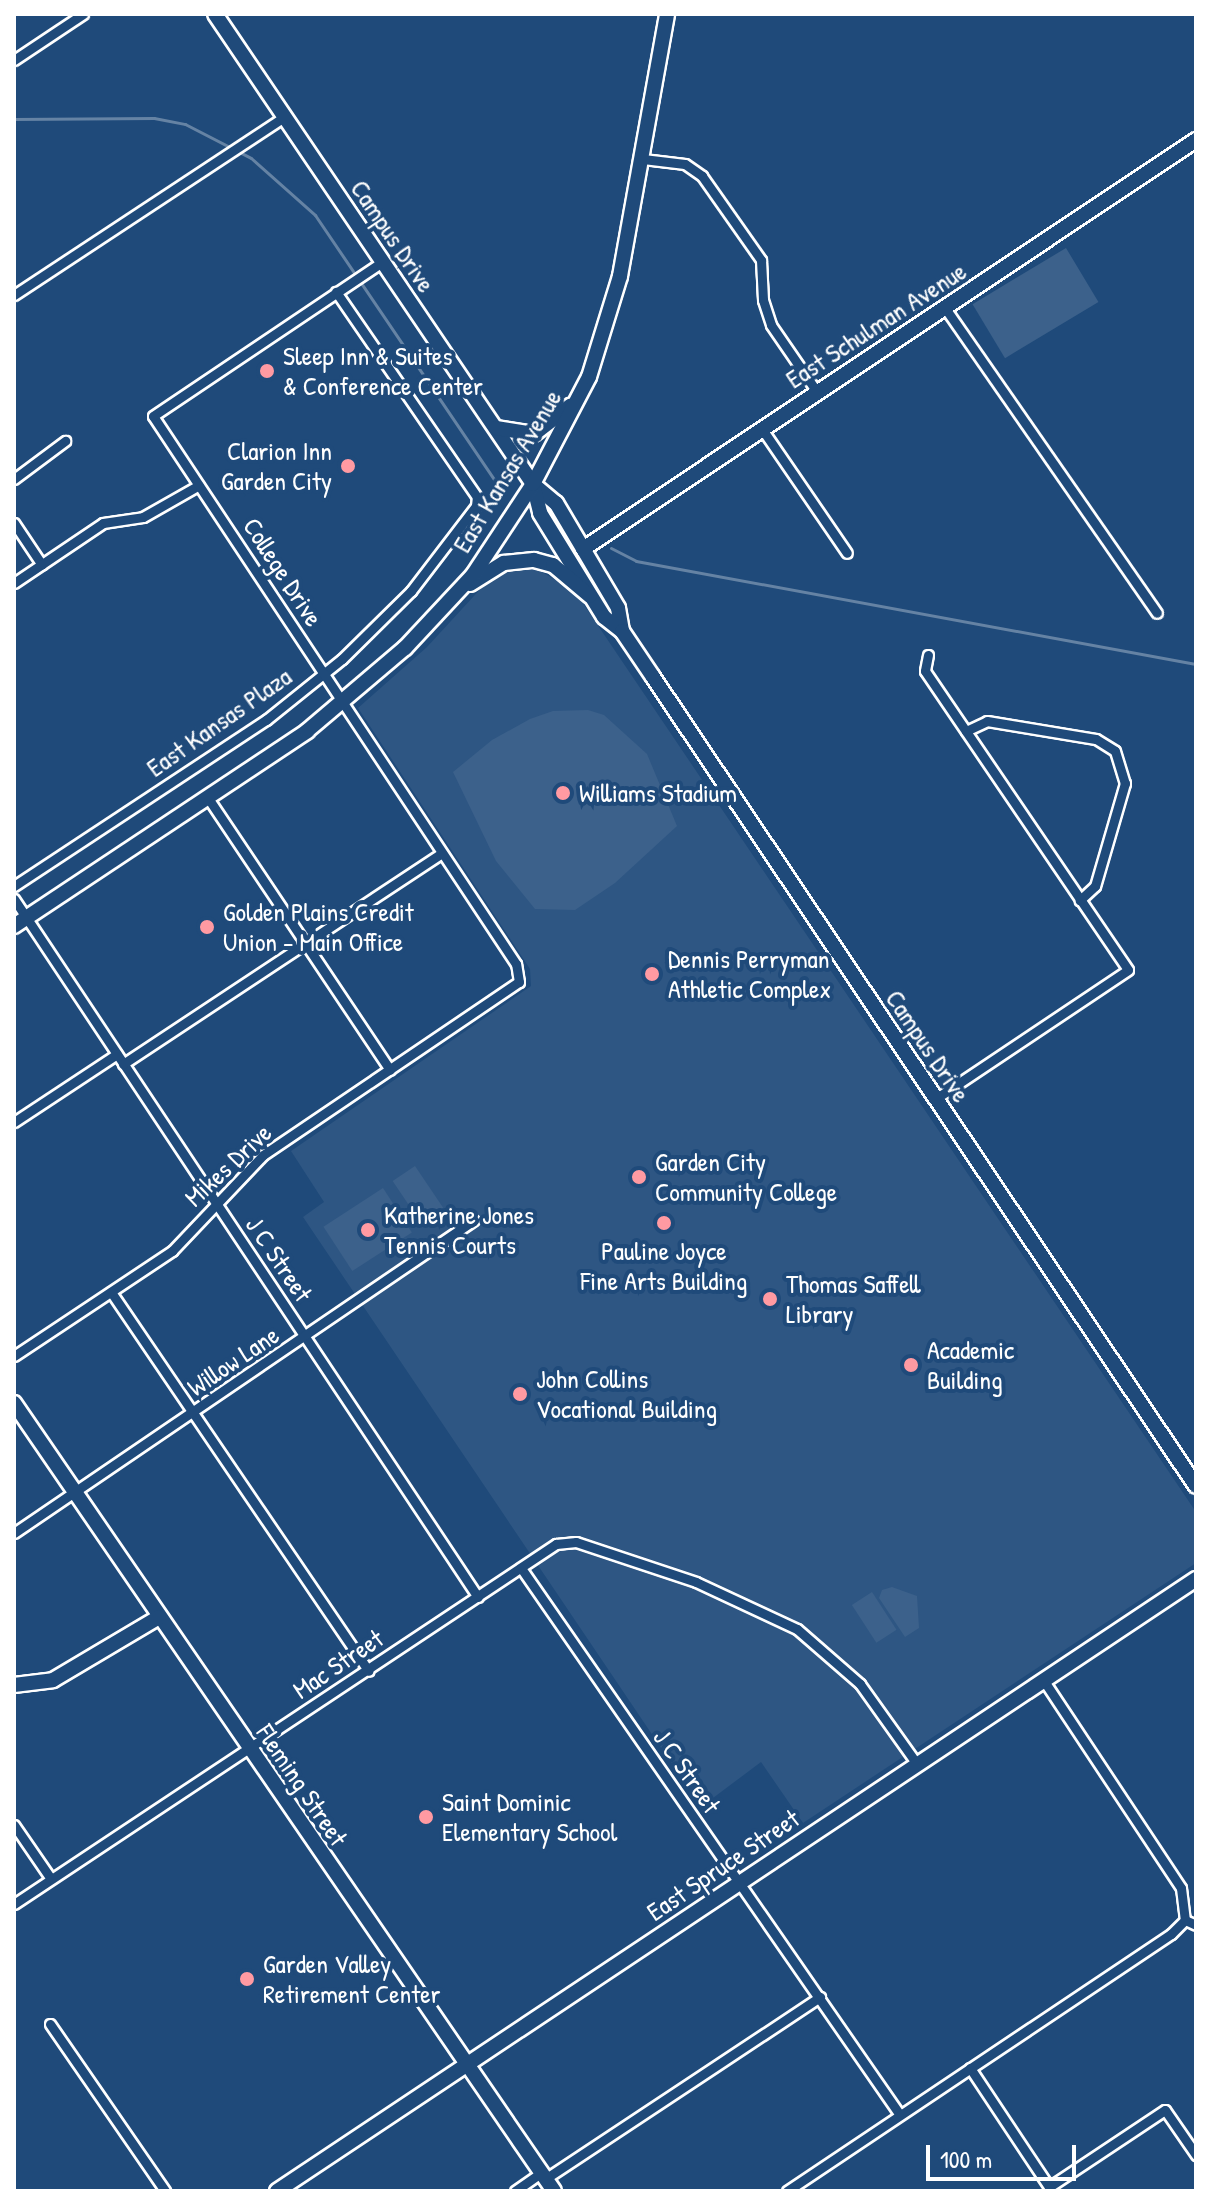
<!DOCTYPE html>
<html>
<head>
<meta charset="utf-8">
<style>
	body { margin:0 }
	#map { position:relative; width:1210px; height:2205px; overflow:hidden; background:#1f4a7a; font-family:"Patrick Hand",sans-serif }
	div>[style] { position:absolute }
	.built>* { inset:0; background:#2e5683 }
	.green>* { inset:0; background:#3c618b; transform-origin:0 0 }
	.stream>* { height:3px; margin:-1.5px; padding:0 1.5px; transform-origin:1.5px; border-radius:1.5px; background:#6583a4 }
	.roads { filter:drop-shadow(2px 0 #fff) drop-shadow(-2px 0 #fff) drop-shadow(0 2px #fff) drop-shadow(0 -2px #fff) }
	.street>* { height:9px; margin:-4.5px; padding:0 4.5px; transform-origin:4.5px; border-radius:4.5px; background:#1f4a7a }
	.secondary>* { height:14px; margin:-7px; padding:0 7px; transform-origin:7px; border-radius:7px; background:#1f4a7a }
	.primary>* { height:14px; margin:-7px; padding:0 7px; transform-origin:7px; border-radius:7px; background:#1f4a7a }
	.dots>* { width:22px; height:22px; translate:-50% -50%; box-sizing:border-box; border:4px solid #1f4a7a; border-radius:50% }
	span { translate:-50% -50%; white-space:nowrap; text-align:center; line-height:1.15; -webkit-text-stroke:8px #1f4a7a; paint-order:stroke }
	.street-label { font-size:26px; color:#fff }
	.poi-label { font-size:26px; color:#fff }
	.left { translate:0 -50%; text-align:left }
	.right { translate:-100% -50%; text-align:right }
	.frame { position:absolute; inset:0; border:16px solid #fff; pointer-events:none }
	.scale { position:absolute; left:926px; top:2145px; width:150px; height:36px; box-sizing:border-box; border:4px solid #fff; border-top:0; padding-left:10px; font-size:24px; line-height:28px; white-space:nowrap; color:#fff; -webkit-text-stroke:6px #1f4a7a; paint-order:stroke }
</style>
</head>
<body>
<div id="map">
	<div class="built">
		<i style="clip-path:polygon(536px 569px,574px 590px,1196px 1512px,1196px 1563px,803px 1823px,761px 1762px,701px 1807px,303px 1217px,324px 1202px,291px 1151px,531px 986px,530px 969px,358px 708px,427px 647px,485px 584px,500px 573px)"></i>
	</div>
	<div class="green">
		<i style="left:1066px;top:248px;width:63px;height:109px;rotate:59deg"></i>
		<i style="clip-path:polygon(588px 710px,604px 715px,647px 754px,677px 826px,615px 883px,575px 910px,535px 909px,496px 861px,453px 772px,492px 740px,530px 719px,553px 711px)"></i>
		<i style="left:415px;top:1166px;width:54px;height:27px;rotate:56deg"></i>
		<i style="left:383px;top:1188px;width:53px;height:71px;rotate:57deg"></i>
		<i style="clip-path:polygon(892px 1587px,917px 1596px,919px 1628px,905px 1637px,879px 1598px,882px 1590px)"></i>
		<i style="left:872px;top:1592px;width:45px;height:24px;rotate:57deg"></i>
	</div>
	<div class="stream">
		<i style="left:14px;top:119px;width:140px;rotate:-0.4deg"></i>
		<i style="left:154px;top:118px;width:32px;rotate:11deg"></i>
		<i style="left:185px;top:124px;width:74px;rotate:27.3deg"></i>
		<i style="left:251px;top:158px;width:86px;rotate:41.7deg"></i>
		<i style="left:315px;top:215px;width:323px;rotate:55.9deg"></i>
		<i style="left:496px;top:482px;width:11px;rotate:34deg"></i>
		<i style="left:611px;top:548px;width:28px;rotate:27deg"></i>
		<i style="left:636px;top:561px;width:569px;rotate:10.42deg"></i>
	</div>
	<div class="roads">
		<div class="street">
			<i style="left:14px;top:60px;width:83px;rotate:-33.7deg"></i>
			<i style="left:643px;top:159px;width:42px;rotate:6.8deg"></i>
			<i style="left:685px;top:164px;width:21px;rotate:35deg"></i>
			<i style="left:702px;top:176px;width:103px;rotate:54.9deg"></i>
			<i style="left:761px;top:260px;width:40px;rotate:87.1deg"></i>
			<i style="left:763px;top:300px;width:26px;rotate:72deg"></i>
			<i style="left:771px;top:325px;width:81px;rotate:55.5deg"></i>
			<i style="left:14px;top:295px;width:323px;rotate:-33.4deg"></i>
			<i style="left:945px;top:308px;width:371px;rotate:55.2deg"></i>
			<i style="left:762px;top:429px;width:150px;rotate:55.6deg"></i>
			<i style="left:14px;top:479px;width:64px;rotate:-36.7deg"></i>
			<i style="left:14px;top:523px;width:50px;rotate:56.3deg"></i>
			<i style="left:14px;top:583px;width:107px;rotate:-34deg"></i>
			<i style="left:103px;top:523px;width:40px;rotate:-8.5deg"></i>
			<i style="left:143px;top:517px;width:64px;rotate:-29.7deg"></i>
			<i style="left:928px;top:655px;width:16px;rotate:101deg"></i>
			<i style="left:925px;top:671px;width:361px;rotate:55.8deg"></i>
			<i style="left:1128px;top:970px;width:232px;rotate:146.2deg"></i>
			<i style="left:966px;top:731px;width:23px;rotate:-25deg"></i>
			<i style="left:987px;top:721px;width:110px;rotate:9.4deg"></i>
			<i style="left:1096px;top:739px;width:22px;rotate:32deg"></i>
			<i style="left:1115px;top:751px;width:34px;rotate:73deg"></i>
			<i style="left:1125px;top:783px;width:107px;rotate:106.2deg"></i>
			<i style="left:1095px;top:886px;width:21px;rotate:137deg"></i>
			<i style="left:208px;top:798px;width:327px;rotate:56.2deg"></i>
			<i style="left:14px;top:886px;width:302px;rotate:-33.4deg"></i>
			<i style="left:266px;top:720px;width:97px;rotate:-38.8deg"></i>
			<i style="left:342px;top:659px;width:97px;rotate:-44.6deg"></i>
			<i style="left:411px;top:591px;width:107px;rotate:-52.6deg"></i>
			<i style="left:476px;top:506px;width:9px;rotate:-84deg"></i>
			<i style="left:477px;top:497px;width:249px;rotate:-124.5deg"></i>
			<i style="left:14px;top:899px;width:838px;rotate:56.39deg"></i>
			<i style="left:123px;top:1064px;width:382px;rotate:-33.5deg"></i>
			<i style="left:14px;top:1122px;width:123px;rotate:-33.4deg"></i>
			<i style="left:111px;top:1292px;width:458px;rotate:55.8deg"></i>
			<i style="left:14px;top:1356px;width:190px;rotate:-33.6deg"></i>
			<i style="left:172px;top:1251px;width:132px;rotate:-46.5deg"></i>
			<i style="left:263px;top:1155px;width:309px;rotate:-34.1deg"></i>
			<i style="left:519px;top:982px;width:18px;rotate:-99deg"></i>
			<i style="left:516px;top:964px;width:657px;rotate:-123.52deg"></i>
			<i style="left:153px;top:416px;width:276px;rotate:-33.9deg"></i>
			<i style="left:14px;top:1533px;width:556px;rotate:-34.23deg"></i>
			<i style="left:521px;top:1568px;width:665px;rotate:55.28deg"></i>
			<i style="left:1044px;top:1681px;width:248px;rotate:56.5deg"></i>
			<i style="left:1181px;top:1888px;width:32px;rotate:83deg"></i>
			<i style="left:14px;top:1825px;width:62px;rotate:55.5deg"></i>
			<i style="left:14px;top:1904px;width:651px;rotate:-33.59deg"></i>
			<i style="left:556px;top:1544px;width:20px;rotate:-6deg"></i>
			<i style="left:576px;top:1542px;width:126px;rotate:18.4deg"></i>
			<i style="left:696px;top:1582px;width:111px;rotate:25deg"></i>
			<i style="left:797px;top:1629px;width:84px;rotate:41.1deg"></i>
			<i style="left:860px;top:1684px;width:98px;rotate:54.5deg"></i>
			<i style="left:1185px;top:1920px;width:12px;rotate:24deg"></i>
			<i style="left:50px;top:2024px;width:203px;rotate:55.4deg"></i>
			<i style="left:970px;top:2068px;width:143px;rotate:56.4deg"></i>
			<i style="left:1049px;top:2187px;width:139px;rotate:-33.6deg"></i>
			<i style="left:1165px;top:2110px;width:55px;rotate:55.4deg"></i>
			<i style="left:545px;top:2179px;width:330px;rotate:-33.5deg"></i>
			<i style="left:515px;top:2191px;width:32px;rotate:-35deg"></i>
			<i style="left:787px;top:2191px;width:462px;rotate:-33.8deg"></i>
			<i style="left:1171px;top:1934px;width:20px;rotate:-45deg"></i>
		</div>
		<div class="secondary">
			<i style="left:215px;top:14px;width:567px;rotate:55.92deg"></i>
			<i style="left:533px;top:484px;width:30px;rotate:40deg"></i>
			<i style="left:556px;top:503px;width:122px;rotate:59.4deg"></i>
			<i style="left:618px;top:608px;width:23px;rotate:80deg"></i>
			<i style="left:533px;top:484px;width:30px;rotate:76deg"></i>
			<i style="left:540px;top:513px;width:122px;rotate:58.4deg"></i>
			<i style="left:604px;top:617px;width:23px;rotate:38deg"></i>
			<i style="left:622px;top:631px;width:55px;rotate:56deg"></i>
			<i style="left:653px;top:677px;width:974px;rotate:56.13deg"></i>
			<i style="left:583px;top:549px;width:737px;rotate:-33.71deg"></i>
			<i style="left:14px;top:1403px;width:955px;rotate:55.58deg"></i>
			<i style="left:14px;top:1685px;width:39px;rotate:-7deg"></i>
			<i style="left:53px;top:1680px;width:123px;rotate:-30.7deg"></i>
			<i style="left:277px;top:2191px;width:1104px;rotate:-33.66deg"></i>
		</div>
		<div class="primary">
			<i style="left:496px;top:428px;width:38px;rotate:9deg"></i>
			<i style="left:534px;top:434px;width:46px;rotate:-37.9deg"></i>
			<i style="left:470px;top:584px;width:40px;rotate:-32deg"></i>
			<i style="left:504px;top:563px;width:30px;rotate:-6deg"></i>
			<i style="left:534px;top:560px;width:20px;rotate:15deg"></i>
			<i style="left:553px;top:565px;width:48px;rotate:40deg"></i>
			<i style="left:14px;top:926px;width:352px;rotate:-33.6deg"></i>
			<i style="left:307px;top:731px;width:128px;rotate:-40.3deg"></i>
			<i style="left:405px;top:648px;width:100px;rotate:-47deg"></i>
			<i style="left:473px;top:575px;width:109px;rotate:-56.6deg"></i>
			<i style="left:533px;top:484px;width:121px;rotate:-62.4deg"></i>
			<i style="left:589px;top:377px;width:106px;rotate:-72.9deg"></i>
			<i style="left:620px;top:276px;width:266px;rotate:-79.8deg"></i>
		</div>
	</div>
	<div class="dots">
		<i style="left:267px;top:371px;background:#ff9aa2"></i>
		<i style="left:348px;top:466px;background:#ff9aa2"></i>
		<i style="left:563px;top:793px;background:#ff9aa2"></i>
		<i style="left:207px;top:927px;background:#ff9aa2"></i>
		<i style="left:652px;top:974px;background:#ff9aa2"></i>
		<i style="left:639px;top:1177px;background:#ff9aa2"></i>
		<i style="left:664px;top:1223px;background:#ff9aa2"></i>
		<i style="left:368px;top:1230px;background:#ff9aa2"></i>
		<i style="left:770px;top:1299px;background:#ff9aa2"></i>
		<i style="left:911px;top:1365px;background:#ff9aa2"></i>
		<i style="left:520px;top:1394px;background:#ff9aa2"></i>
		<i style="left:426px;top:1817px;background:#ff9aa2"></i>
		<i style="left:247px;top:1979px;background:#ff9aa2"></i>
	</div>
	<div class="street-label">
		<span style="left:393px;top:236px;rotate:56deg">Campus Drive</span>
		<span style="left:876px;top:325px;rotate:-33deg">East Schulman Avenue</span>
		<span style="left:507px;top:471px;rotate:-59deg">East Kansas Avenue</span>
		<span style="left:283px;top:572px;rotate:57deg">College Drive</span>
		<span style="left:219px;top:722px;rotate:-35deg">East Kansas Plaza</span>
		<span style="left:928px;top:1046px;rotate:56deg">Campus Drive</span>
		<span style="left:228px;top:1165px;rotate:-43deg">Mikes Drive</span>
		<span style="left:279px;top:1259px;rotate:56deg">J C Street</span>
		<span style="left:233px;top:1361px;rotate:-34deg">Willow Lane</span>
		<span style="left:338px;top:1664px;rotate:-34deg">Mac Street</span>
		<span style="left:687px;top:1771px;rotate:55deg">J C Street</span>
		<span style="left:302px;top:1785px;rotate:56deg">Fleming Street</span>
		<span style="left:723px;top:1865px;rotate:-34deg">East Spruce Street</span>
	</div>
	<div class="poi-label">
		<span class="left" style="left:283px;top:371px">Sleep Inn &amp; Suites<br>&amp; Conference Center</span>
		<span class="right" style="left:332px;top:466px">Clarion Inn<br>Garden City</span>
		<span class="left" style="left:579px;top:793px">Williams Stadium</span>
		<span class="left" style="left:223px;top:927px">Golden Plains Credit<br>Union - Main Office</span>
		<span class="left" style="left:668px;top:974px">Dennis Perryman<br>Athletic Complex</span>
		<span class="left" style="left:655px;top:1177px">Garden City<br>Community College</span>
		<span class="left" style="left:384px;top:1230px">Katherine Jones<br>Tennis Courts</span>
		<span style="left:664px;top:1266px">Pauline Joyce<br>Fine Arts Building</span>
		<span class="left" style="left:786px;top:1299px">Thomas Saffell<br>Library</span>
		<span class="left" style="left:927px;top:1365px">Academic<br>Building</span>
		<span class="left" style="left:536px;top:1394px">John Collins<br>Vocational Building</span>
		<span class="left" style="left:442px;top:1817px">Saint Dominic<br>Elementary School</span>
		<span class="left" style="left:263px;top:1979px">Garden Valley<br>Retirement Center</span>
	</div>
	<div class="frame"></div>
	<div class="scale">100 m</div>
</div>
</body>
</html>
